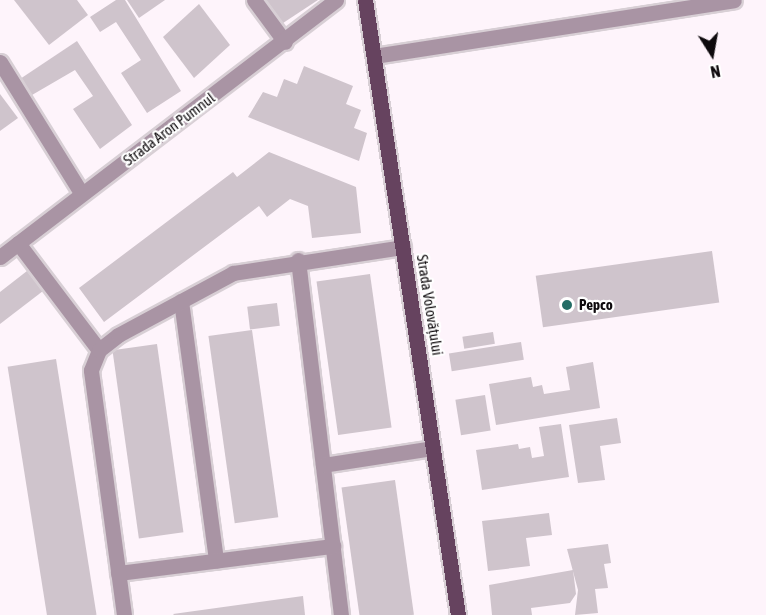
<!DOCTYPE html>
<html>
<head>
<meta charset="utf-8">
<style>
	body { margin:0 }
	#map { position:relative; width:766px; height:615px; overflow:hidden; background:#fef4fb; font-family:"Asap Condensed",sans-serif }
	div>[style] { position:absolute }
	.building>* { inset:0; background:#cfc4cc; transform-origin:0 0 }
	.roads { filter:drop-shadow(2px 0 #d8cfd5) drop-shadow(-2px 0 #d8cfd5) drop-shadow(0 2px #d8cfd5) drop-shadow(0 -2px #d8cfd5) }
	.minor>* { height:15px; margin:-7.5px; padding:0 7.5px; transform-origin:7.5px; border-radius:7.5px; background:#a994a4 }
	.major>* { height:15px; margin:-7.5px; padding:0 7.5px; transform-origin:7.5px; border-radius:7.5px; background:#66435f }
	.dots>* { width:16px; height:16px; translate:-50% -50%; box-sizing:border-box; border:3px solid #fff; border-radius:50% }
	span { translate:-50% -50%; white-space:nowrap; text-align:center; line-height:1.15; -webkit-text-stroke:4.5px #fff; paint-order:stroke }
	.street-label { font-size:15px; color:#0e0a0d }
	.poi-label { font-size:15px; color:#0e0a0d; font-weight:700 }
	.left { translate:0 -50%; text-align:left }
	.north { position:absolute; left:682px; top:24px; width:60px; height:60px; -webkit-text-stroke:4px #fff; paint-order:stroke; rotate:169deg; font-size:16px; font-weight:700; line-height:24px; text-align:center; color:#0e0a0d }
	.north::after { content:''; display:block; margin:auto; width:21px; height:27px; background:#0e0a0d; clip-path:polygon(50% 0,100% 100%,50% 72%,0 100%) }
</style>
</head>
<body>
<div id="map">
	<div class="building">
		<i style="clip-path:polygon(14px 0,77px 0,88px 15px,49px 45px)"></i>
		<i style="clip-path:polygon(116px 0,125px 0,181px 91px,147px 113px,121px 73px,141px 60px,116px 22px,100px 32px,90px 17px)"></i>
		<i style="clip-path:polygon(127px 0,165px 0,139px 18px)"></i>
		<i style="clip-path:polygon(263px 0,318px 0,280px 25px)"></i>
		<i style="clip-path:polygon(199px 4px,230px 45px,194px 78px,163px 37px)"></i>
		<i style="clip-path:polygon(77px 41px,132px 125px,100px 149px,73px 109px,93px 96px,75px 70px,32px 95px,20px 79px)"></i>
		<i style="clip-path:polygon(304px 66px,353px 86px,346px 104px,361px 110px,354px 128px,367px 133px,359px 161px,248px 117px,263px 92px,277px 97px,284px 79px,297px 84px)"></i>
		<i style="clip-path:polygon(0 94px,18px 118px,0 131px)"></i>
		<i style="clip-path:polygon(269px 152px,356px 187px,361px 233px,312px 238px,308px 206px,290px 199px,267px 217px,259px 206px,104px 322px,79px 288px,233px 172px,237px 177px)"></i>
		<i style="left:712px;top:251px;width:52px;height:178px;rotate:82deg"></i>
		<i style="clip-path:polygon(27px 271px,43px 291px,0 324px,0 292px)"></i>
		<i style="left:370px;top:274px;width:155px;height:54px;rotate:82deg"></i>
		<i style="left:277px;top:303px;width:23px;height:30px;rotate:83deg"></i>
		<i style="left:252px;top:330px;width:189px;height:44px;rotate:82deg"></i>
		<i style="left:493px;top:332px;width:12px;height:31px;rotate:81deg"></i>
		<i style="left:521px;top:342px;width:18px;height:73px;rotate:81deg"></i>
		<i style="left:157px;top:344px;width:190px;height:45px;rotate:82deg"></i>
		<i style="left:56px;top:359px;width:259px;height:49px;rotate:81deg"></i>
		<i style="clip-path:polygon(593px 362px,600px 408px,496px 425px,489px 384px,531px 377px,533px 387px,542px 385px,544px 394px,570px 390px,566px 367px)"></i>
		<i style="left:485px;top:395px;width:36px;height:30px;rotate:81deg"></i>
		<i style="clip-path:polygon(617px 418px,621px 443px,600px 446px,605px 480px,578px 483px,569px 425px)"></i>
		<i style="clip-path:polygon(561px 424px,569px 477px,482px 490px,476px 450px,518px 444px,519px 449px,530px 447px,532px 458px,544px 456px,539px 427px)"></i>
		<i style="left:395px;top:480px;width:136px;height:54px;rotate:82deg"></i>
		<i style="clip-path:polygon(549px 513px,552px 535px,526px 538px,530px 566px,488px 571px,482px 521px)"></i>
		<i style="clip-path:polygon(608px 544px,611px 563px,604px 564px,608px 588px,595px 589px,598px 613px,575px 615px,578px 590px,567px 549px)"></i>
		<i style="clip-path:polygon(573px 570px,576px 594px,570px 603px,531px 608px,532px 615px,492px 615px,489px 585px)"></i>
		<i style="clip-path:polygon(303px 596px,305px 615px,174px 615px,173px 614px)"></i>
	</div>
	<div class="roads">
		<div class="minor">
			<i style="left:254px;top:0;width:52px;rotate:53.6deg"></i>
			<i style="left:374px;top:56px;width:364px;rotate:-8.8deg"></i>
			<i style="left:0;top:62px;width:155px;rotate:58.2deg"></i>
			<i style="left:18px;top:243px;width:134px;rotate:52.9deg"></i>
			<i style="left:0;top:257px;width:423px;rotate:-37.4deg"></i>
			<i style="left:298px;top:260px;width:358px;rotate:83.1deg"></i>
			<i style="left:181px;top:301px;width:262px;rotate:82.3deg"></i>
			<i style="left:323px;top:465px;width:111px;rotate:-8.8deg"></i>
			<i style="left:118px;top:573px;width:217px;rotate:-7.2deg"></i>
			<i style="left:124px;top:615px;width:247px;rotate:-97.7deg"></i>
			<i style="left:91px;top:370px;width:22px;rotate:-68deg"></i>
			<i style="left:99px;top:350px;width:24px;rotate:-38deg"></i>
			<i style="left:118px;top:335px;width:131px;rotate:-28.3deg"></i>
			<i style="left:233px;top:273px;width:172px;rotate:-8.7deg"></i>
		</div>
		<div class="major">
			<i style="left:365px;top:0;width:622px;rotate:81.4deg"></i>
		</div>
	</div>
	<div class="dots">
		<i style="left:567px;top:305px;background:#226c65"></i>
	</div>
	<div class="street-label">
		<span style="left:169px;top:129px;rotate:-37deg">Strada Aron Pumnul</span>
		<span style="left:430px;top:305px;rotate:81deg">Strada Volovățului</span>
	</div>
	<div class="poi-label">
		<span class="left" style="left:579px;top:305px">Pepco</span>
	</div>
	<div class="north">N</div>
</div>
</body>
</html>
